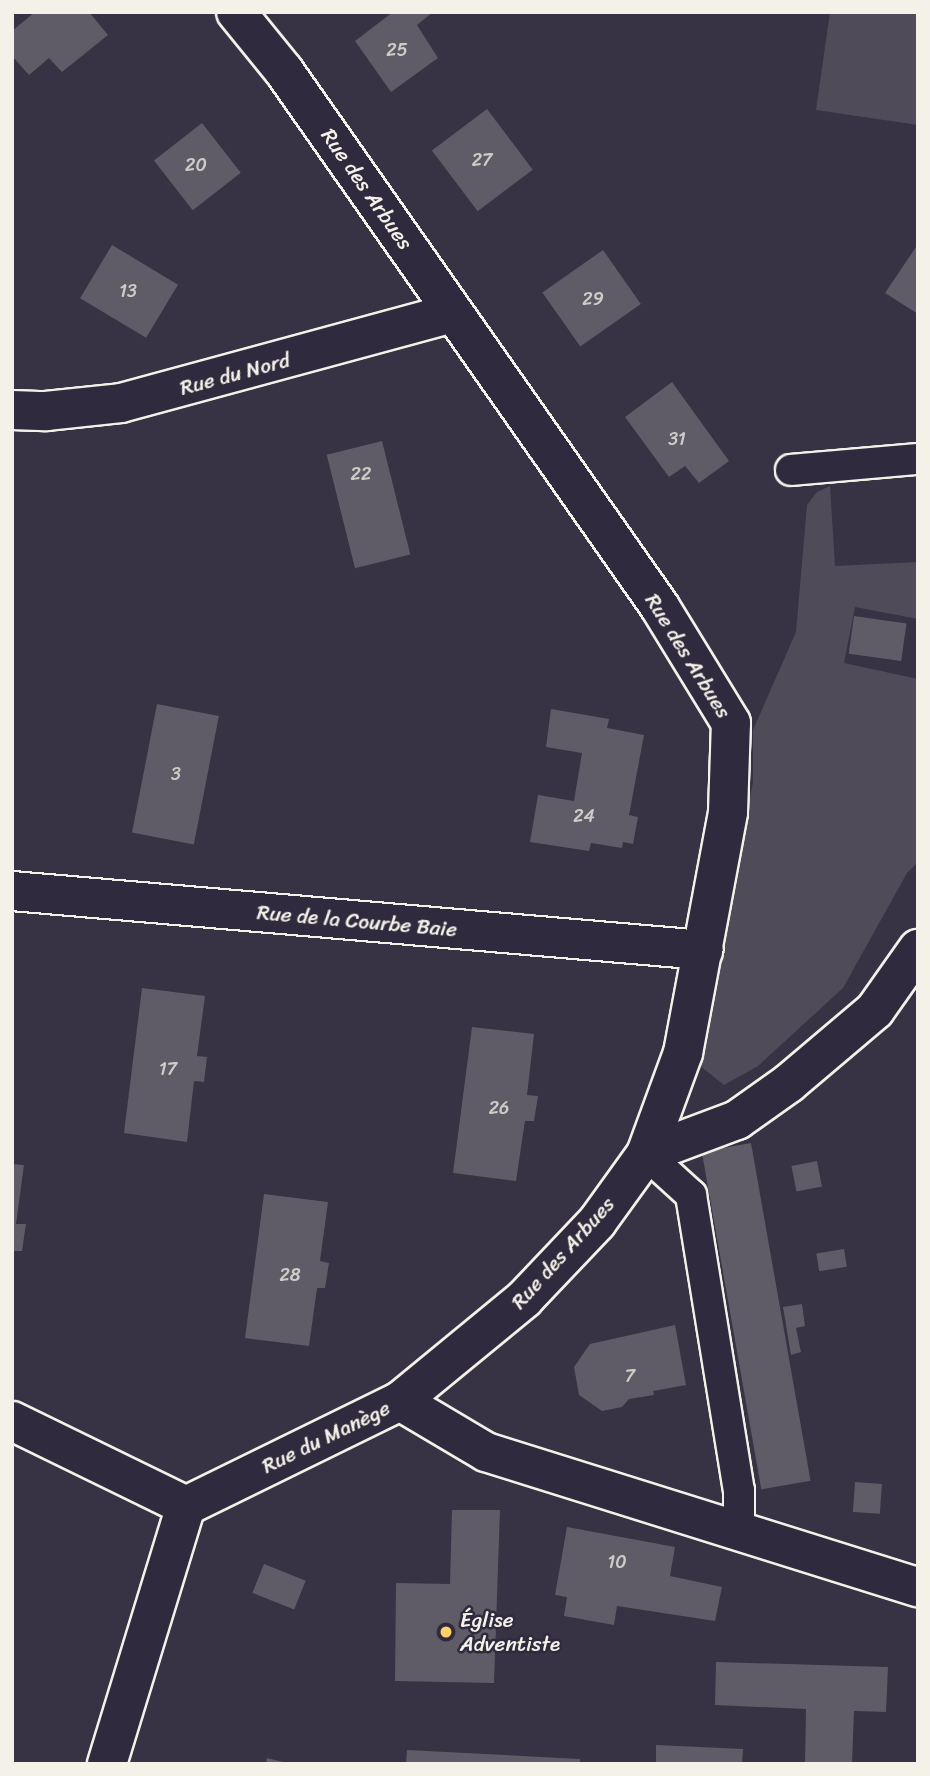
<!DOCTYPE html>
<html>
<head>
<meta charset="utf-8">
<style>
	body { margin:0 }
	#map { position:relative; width:930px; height:1776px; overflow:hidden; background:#373244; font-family:Sriracha,sans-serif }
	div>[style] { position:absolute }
	.green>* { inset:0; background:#504b59 }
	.building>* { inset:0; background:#5f5c67; transform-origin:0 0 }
	.roads { filter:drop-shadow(2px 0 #f4f1e8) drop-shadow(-2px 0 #f4f1e8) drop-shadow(0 2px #f4f1e8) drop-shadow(0 -2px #f4f1e8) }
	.service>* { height:30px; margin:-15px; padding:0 15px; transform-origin:15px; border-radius:15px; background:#2f2a3d }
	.minor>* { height:38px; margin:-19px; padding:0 19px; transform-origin:19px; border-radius:19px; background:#2f2a3d }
	.dots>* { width:19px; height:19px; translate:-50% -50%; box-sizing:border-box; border:4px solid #2f2a3d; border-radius:50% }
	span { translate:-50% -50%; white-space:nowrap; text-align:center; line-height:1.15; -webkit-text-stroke:5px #2f2a3d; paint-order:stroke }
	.number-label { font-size:18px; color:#cfccc8 }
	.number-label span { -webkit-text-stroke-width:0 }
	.street-label { font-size:21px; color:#f4f1e8 }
	.poi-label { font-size:21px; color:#f4f1e8 }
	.left { translate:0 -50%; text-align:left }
	.frame { position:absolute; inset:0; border:14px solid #f4f1e8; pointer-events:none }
</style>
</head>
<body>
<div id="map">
	<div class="green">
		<i style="clip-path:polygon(830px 12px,918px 12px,918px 125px,816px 110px)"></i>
		<i style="clip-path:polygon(830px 486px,835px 566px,918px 562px,918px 619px,855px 607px,844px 663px,918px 679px,918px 862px,907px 873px,843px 988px,758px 1066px,724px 1085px,699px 1065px,753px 782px,753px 730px,796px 632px,807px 505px,817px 492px)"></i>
	</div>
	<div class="building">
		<i style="clip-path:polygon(35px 12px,89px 12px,108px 35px,62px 72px,49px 58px,29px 75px,12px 56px,12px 31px)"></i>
		<i style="clip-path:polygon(393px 12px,433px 12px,417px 25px,438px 58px,391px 92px,355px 41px)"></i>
		<i style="left:487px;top:109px;width:76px;height:69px;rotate:53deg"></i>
		<i style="left:202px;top:123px;width:63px;height:61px;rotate:52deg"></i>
		<i style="clip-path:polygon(918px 244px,918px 314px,885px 293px)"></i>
		<i style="left:112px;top:245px;width:77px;height:62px;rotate:31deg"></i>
		<i style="left:603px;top:250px;width:66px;height:74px;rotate:55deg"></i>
		<i style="clip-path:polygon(672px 382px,729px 461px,699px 483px,685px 466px,669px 477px,625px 417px)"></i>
		<i style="left:382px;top:441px;width:117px;height:57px;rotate:76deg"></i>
		<i style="left:854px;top:616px;width:53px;height:38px;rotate:8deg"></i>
		<i style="left:157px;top:704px;width:63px;height:131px;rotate:11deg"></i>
		<i style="clip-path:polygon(551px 709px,609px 719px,607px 728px,644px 735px,629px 815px,638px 817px,633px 844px,623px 842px,622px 848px,591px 843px,589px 851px,530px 842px,538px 795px,574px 801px,582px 753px,546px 747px)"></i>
		<i style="clip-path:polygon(142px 988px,205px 996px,197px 1056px,207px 1057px,204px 1082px,194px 1081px,187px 1142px,124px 1133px)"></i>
		<i style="clip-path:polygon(472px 1027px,534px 1034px,527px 1095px,538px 1096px,534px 1121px,525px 1121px,516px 1181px,453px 1173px)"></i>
		<i style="left:751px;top:1143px;width:343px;height:50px;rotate:80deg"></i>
		<i style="left:817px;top:1161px;width:26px;height:26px;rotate:79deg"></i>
		<i style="clip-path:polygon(12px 1164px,24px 1165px,16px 1224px,26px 1224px,22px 1251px,12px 1251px)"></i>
		<i style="clip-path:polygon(264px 1194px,328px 1202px,320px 1261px,329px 1263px,325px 1288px,317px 1288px,309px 1346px,245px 1338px)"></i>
		<i style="left:844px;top:1249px;width:18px;height:28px;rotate:81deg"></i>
		<i style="clip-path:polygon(802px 1304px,805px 1326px,796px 1328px,801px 1352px,791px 1355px,783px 1307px)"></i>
		<i style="clip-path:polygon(675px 1325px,686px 1385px,653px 1391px,654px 1395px,629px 1399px,622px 1407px,602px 1411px,579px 1395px,574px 1367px,590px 1344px)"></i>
		<i style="left:855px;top:1482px;width:27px;height:30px;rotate:4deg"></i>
		<i style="clip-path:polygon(452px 1510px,500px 1510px,494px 1683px,395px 1681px,396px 1583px,450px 1584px)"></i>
		<i style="clip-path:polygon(567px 1527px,675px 1547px,670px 1576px,722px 1587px,715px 1621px,617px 1606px,614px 1625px,564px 1616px,567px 1597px,555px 1595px)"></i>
		<i style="left:264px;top:1564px;width:45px;height:31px;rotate:22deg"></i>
		<i style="clip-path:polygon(716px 1662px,888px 1667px,886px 1712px,854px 1711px,852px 1764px,805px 1764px,806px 1709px,715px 1705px)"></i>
		<i style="clip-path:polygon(656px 1745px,743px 1749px,742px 1764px,656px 1764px)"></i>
		<i style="clip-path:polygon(407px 1750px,580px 1759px,580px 1764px,406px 1764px)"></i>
		<i style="clip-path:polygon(267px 1758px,287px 1763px,287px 1764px,266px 1764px)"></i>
	</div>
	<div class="roads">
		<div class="service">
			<i style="left:791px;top:470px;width:127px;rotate:-5deg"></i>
			<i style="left:646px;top:1154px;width:61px;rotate:42.3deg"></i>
			<i style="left:691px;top:1195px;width:299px;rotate:80.8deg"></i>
			<i style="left:739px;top:1490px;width:44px;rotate:90deg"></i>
		</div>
		<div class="minor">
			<i style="left:12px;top:410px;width:34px;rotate:2deg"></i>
			<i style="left:46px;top:411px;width:75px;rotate:-6.1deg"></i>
			<i style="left:121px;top:403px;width:344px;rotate:-15.2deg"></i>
			<i style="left:12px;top:891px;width:694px;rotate:4.88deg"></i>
			<i style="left:646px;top:1154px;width:97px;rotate:-20.5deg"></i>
			<i style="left:737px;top:1120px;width:64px;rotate:-35.4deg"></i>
			<i style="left:789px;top:1083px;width:113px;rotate:-40.3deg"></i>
			<i style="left:875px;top:1010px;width:75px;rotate:-54.8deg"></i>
			<i style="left:400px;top:1401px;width:100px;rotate:30.7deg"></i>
			<i style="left:486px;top:1452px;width:453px;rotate:17.4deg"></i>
			<i style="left:12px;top:1421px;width:194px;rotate:26deg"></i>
			<i style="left:107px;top:1764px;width:270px;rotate:-73deg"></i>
			<i style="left:186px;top:1506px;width:238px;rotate:-26.1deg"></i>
			<i style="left:400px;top:1401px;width:161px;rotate:-39.4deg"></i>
			<i style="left:524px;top:1299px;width:106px;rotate:-46.5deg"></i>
			<i style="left:597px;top:1222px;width:84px;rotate:-54.2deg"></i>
			<i style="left:646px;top:1154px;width:108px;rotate:-69.9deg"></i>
			<i style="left:683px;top:1053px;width:245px;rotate:-79.4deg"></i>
			<i style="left:728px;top:812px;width:89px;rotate:-88.1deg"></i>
			<i style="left:731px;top:723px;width:136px;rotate:-121.5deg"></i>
			<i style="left:660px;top:607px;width:655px;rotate:-125.05deg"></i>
			<i style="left:284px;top:71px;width:76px;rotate:-129.1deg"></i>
		</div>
	</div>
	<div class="dots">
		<i style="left:446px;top:1632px;background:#ffd166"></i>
	</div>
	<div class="number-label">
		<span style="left:397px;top:50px">25</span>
		<span style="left:482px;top:160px">27</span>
		<span style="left:196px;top:165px">20</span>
		<span style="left:128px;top:291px">13</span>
		<span style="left:593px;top:299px">29</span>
		<span style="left:677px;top:439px">31</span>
		<span style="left:361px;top:474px">22</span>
		<span style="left:176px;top:774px">3</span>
		<span style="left:584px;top:816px">24</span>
		<span style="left:168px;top:1069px">17</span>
		<span style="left:499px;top:1108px">26</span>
		<span style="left:290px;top:1275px">28</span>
		<span style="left:630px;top:1376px">7</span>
		<span style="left:617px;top:1562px">10</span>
	</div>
	<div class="street-label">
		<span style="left:367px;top:189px;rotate:55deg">Rue des Arbues</span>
		<span style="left:235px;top:374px;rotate:-15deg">Rue du Nord</span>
		<span style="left:688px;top:656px;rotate:58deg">Rue des Arbues</span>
		<span style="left:357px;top:921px;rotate:5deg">Rue de la Courbe Baie</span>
		<span style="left:563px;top:1253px;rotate:-48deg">Rue des Arbues</span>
		<span style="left:326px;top:1437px;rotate:-26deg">Rue du Manège</span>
	</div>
	<div class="poi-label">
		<span class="left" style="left:460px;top:1632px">Église<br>Adventiste</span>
	</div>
	<div class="frame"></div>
</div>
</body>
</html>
